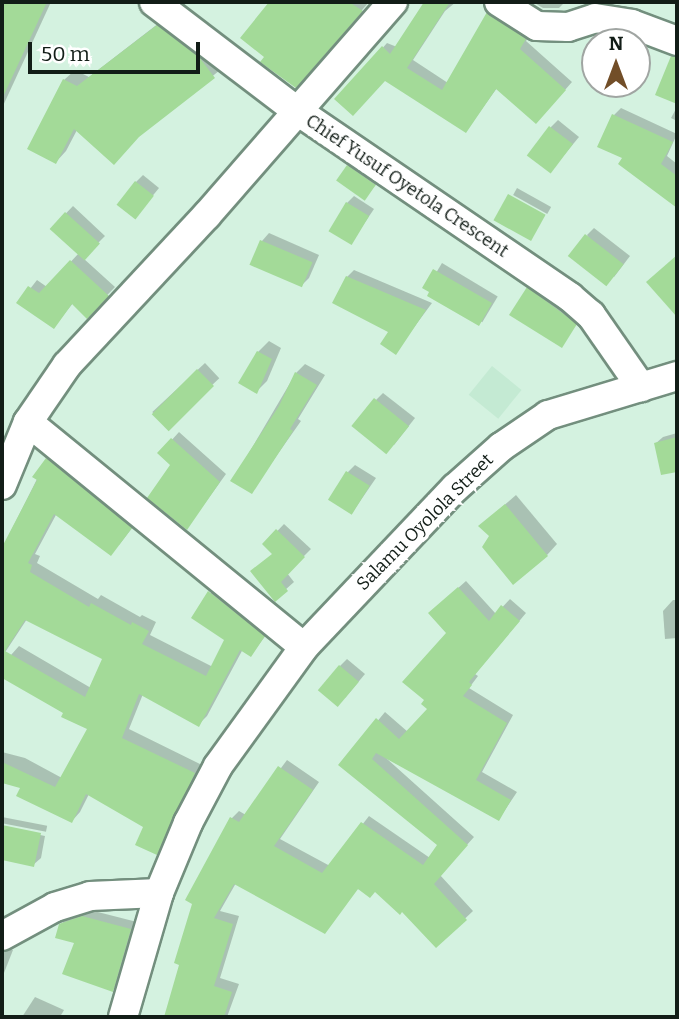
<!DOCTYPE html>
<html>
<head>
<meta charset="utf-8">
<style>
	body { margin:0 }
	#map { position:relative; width:679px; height:1019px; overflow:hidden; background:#d4f2e0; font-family:Bitter,serif }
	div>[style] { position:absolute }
	.built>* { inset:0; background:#c4ead3; transform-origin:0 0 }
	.shadow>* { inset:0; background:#0003; transform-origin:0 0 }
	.building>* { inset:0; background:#a3da98; transform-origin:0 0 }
	.roads { filter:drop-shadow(2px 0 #738f7e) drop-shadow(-2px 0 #738f7e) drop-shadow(0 2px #738f7e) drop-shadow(0 -2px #738f7e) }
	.street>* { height:28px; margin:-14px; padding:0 14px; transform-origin:14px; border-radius:14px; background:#fff }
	span { translate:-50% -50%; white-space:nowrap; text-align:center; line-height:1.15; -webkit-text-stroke:7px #fff; paint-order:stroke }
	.street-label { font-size:18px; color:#121d17 }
	.frame { position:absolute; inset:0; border:4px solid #121d17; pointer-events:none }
	.north { position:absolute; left:581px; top:28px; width:70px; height:70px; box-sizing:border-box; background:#fff; border:2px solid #a0a5a2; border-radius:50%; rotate:0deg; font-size:19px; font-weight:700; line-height:28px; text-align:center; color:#121d17 }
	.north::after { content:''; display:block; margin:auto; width:24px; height:32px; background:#724e28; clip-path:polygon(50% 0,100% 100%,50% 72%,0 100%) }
	.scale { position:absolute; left:28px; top:42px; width:172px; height:32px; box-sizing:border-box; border:4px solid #121d17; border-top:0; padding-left:9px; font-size:21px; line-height:24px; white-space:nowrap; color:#121d17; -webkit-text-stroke:5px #fff; paint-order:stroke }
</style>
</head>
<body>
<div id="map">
	<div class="built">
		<i style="left:492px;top:366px;width:38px;height:37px;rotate:39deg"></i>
	</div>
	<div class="shadow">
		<i style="clip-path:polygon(2px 2px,51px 2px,2px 108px)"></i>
		<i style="clip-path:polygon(271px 2px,369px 2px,304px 77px,266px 57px,242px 38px)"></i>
		<i style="clip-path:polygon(427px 2px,456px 2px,445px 11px,413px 60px,448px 83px,495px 6px,532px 31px,526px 41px,572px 82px,543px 115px,497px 88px,466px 131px,385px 79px,380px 51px,387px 43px,397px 47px)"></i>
		<i style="clip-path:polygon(533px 2px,565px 2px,559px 8px,543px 8px)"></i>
		<i style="clip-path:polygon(168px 16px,225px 66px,141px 134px,77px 130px,66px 151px,56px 162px,64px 80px,75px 70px,89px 77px)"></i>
		<i style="clip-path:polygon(677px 107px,677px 121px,671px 118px)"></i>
		<i style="clip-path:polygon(621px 108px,677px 134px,667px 156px,677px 164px,677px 206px,621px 164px,625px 158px,614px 115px)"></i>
		<i style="clip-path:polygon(558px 120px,579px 137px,550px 172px,551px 127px)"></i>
		<i style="clip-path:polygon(355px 159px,382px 177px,365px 198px,348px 166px)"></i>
		<i style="clip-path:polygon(143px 175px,159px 188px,141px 210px,136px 182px)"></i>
		<i style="left:517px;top:188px;width:39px;height:8px;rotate:29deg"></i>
		<i style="clip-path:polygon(354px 196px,374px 209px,351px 243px,347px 203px)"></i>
		<i style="clip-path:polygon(73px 206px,105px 236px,83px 258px,115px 287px,87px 316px,73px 303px,54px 327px,19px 303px,37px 280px,47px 287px,79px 253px,52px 228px)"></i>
		<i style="clip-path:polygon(594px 228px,630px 256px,614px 277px,587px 235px)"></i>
		<i style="clip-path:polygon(269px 233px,319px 255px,309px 278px,302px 285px,252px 264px,262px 241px)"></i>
		<i style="left:442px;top:263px;width:65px;height:30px;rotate:31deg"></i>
		<i style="clip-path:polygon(354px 270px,432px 303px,395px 353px,390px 331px,347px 277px)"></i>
		<i style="clip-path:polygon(535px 282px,582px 317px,561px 345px,528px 289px)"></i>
		<i style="clip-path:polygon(269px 341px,281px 348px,267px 381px,257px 391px,240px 382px,258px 352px)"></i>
		<i style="left:205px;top:363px;width:21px;height:72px;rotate:47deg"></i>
		<i style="clip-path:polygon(305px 364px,325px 375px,298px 419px,301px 421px,251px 492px,233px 480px,296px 373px)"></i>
		<i style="clip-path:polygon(383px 393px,415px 418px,394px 445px,376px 400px)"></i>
		<i style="clip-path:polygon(179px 432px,226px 474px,187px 528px,173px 465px,160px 453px)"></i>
		<i style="clip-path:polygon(677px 433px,677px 470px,663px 473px,655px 444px,663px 437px)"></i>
		<i style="clip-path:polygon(55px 451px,139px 519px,119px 545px,57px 513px,35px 554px,40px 556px,37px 563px,98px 599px,101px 595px,140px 617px,142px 615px,156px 622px,150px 635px,213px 667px,227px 639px,193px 618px,218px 583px,272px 627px,251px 655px,243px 649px,207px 716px,199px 724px,143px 694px,129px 729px,202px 765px,165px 844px,156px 853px,146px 826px,89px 794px,80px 812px,72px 821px,22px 787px,2px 781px,2px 752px,25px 758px,62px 778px,90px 729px,2px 675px,11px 655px,19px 646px,91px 688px,104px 658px,27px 619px,2px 657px,2px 597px,6px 590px,2px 589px,2px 549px,47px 459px)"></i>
		<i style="clip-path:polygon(355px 465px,376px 478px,352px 513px,348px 472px)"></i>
		<i style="clip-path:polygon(516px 495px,557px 544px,547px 555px,492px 535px,480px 526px)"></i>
		<i style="clip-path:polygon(284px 524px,311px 549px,287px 573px,294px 582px,275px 599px,274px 553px,265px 544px)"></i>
		<i style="clip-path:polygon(466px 581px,496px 614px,510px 599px,526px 613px,475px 674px,478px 676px,469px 688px,513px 715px,482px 772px,517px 792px,499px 819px,386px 758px,474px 837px,440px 875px,473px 911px,436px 946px,402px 910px,375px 890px,236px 883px,220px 911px,239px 916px,220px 978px,239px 984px,227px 1017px,165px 1017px,182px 964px,194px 904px,187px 900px,232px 818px,239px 811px,246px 815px,287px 760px,319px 782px,280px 839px,330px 866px,369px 816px,430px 858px,439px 845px,341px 765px,385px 712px,408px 732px,430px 708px,448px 633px,438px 606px)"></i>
		<i style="clip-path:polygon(673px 600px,677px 600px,677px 638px,665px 639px,663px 611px)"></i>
		<i style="clip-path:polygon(347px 659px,365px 674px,345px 698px,340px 666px)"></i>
		<i style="left:2px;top:817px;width:46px;height:6px;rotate:11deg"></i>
		<i style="clip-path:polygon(2px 827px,45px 836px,41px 858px,33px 865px,2px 858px)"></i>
		<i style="clip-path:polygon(90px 910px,137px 922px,119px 983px,112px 990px,60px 925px,68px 917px)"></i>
		<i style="clip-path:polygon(2px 946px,13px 950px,2px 978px)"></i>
		<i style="clip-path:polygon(35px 997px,64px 1010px,60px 1017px,22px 1017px)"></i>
		<i style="clip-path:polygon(346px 1015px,346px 1017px,315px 1017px,316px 1016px)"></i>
	</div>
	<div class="building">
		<i style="clip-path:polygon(2px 2px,47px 2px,2px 99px)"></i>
		<i style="clip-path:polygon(269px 2px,349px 2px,363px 11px,296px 88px,260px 62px,264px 57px,240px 38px)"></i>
		<i style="clip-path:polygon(424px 2px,450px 2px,407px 68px,442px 90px,487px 12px,526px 39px,520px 49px,566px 90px,536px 124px,496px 89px,466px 133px,385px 81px,353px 116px,334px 99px,382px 46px,390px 54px)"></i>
		<i style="clip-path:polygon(157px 25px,199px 57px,215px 78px,139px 137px,114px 165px,74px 129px,56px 164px,27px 149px,63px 79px,77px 86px)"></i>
		<i style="clip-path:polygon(671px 56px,677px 57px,677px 104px,655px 95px)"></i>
		<i style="clip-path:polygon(612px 114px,673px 142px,661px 164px,677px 176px,677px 208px,618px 164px,622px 158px,597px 147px)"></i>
		<i style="left:549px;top:126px;width:30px;height:37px;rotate:37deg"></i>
		<i style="left:347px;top:165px;width:35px;height:19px;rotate:35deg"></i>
		<i style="left:135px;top:181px;width:24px;height:30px;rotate:38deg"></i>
		<i style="left:508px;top:194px;width:43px;height:30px;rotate:29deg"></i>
		<i style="left:346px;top:202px;width:27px;height:34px;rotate:31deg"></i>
		<i style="left:65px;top:212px;width:47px;height:23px;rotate:42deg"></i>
		<i style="left:585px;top:234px;width:49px;height:28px;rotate:38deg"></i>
		<i style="left:260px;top:240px;width:57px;height:27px;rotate:23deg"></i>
		<i style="clip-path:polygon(677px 255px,677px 317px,646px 282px)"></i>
		<i style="clip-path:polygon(70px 260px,109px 296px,87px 319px,72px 304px,54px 329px,16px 303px,28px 286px,39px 293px)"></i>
		<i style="clip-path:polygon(433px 269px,492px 303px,479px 326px,427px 296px,429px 292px,422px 288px)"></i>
		<i style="clip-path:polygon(346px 276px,426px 310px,396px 355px,380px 344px,388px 332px,332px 303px)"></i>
		<i style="clip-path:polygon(527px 287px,577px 324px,562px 348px,509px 315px)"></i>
		<i style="clip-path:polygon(257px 351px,272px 359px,257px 394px,238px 383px)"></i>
		<i style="left:197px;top:369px;width:24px;height:64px;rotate:45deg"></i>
		<i style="clip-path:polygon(295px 372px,317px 385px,290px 429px,293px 431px,252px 494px,230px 481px,279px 406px)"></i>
		<i style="left:374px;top:398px;width:45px;height:36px;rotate:39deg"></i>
		<i style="clip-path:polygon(677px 437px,677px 472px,661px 475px,654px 443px)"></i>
		<i style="clip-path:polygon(171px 438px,220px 482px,187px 530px,147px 498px,170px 465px,157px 453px)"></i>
		<i style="clip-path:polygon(evenodd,46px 458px,132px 528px,111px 556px,54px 514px,28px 563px,32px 565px,30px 572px,89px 607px,91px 603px,131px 625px,132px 622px,149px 631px,142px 644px,206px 676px,224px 640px,191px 618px,208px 591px,265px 636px,251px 657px,240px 650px,199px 727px,139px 694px,122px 738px,195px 773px,157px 855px,135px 845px,143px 827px,86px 794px,72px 823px,16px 796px,20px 788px,2px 783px,2px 762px,55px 787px,87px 729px,61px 717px,63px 713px,2px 678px,2px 547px,37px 480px,32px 477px,46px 458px,25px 620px,102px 659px,85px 697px,5px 651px,25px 620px)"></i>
		<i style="left:346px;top:471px;width:28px;height:34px;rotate:32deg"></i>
		<i style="clip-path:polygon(505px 504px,548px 556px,513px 585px,482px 547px,489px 536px,478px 526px)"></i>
		<i style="clip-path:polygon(276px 529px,305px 557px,281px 582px,288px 591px,275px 602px,250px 571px,272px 554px,262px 544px)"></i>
		<i style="clip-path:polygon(458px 587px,489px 621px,501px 605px,520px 621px,469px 682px,472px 685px,463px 696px,507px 723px,476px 780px,511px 800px,499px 821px,376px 753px,372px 759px,468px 845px,434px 884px,467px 920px,436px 948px,402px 912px,400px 915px,375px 892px,370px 898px,358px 889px,325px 934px,234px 884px,214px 918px,233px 924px,214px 986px,232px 992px,224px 1017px,164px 1017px,179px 965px,174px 963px,192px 904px,185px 900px,230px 817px,239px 822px,278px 766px,313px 790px,274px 846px,322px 873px,361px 822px,423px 865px,437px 845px,338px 765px,376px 718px,399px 739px,427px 709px,421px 704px,424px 700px,402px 682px,446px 633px,428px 613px)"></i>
		<i style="left:339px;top:665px;width:26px;height:33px;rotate:40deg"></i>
		<i style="clip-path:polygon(2px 825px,41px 833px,34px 867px,2px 860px)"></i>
		<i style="clip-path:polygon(82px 916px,131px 929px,113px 992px,62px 974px,74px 943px,55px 938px,59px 924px)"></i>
	</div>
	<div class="roads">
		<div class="street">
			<i style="left:154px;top:2px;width:178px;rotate:37.3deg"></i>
			<i style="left:296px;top:110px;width:332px;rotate:34.3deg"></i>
			<i style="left:570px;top:297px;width:28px;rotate:41deg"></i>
			<i style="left:591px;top:315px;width:88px;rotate:55.2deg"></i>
			<i style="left:499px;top:2px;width:45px;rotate:32.3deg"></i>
			<i style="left:537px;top:26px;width:31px;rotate:2deg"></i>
			<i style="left:568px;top:27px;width:28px;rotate:-18deg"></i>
			<i style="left:595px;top:18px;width:37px;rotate:9deg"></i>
			<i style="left:632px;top:24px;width:48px;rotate:20.7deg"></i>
			<i style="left:28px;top:422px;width:356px;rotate:39.2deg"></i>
			<i style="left:2px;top:485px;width:68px;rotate:-67.6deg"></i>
			<i style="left:28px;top:422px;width:69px;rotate:-55.6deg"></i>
			<i style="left:67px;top:365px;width:205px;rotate:-47deg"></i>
			<i style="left:207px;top:215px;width:283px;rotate:-48.9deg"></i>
			<i style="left:2px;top:936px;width:60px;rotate:-28.7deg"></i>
			<i style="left:55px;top:907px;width:37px;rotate:-17deg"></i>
			<i style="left:90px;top:896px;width:69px;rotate:-2.5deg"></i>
			<i style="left:123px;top:1017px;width:129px;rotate:-73.8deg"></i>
			<i style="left:159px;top:893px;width:76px;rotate:-67.5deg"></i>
			<i style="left:188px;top:823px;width:64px;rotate:-62.2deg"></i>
			<i style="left:218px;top:766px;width:147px;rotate:-54.1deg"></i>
			<i style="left:304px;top:647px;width:219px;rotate:-46.5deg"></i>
			<i style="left:455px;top:488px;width:62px;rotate:-41.7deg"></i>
			<i style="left:501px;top:447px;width:57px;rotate:-34.2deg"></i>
			<i style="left:548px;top:415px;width:135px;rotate:-16.8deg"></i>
		</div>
	</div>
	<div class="street-label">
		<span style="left:407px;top:186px;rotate:34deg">Chief Yusuf Oyetola Crescent</span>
		<span style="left:425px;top:522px;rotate:-45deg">Salamu Oyolola Street</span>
	</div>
	<div class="frame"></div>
	<div class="north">N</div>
	<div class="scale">50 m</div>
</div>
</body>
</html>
